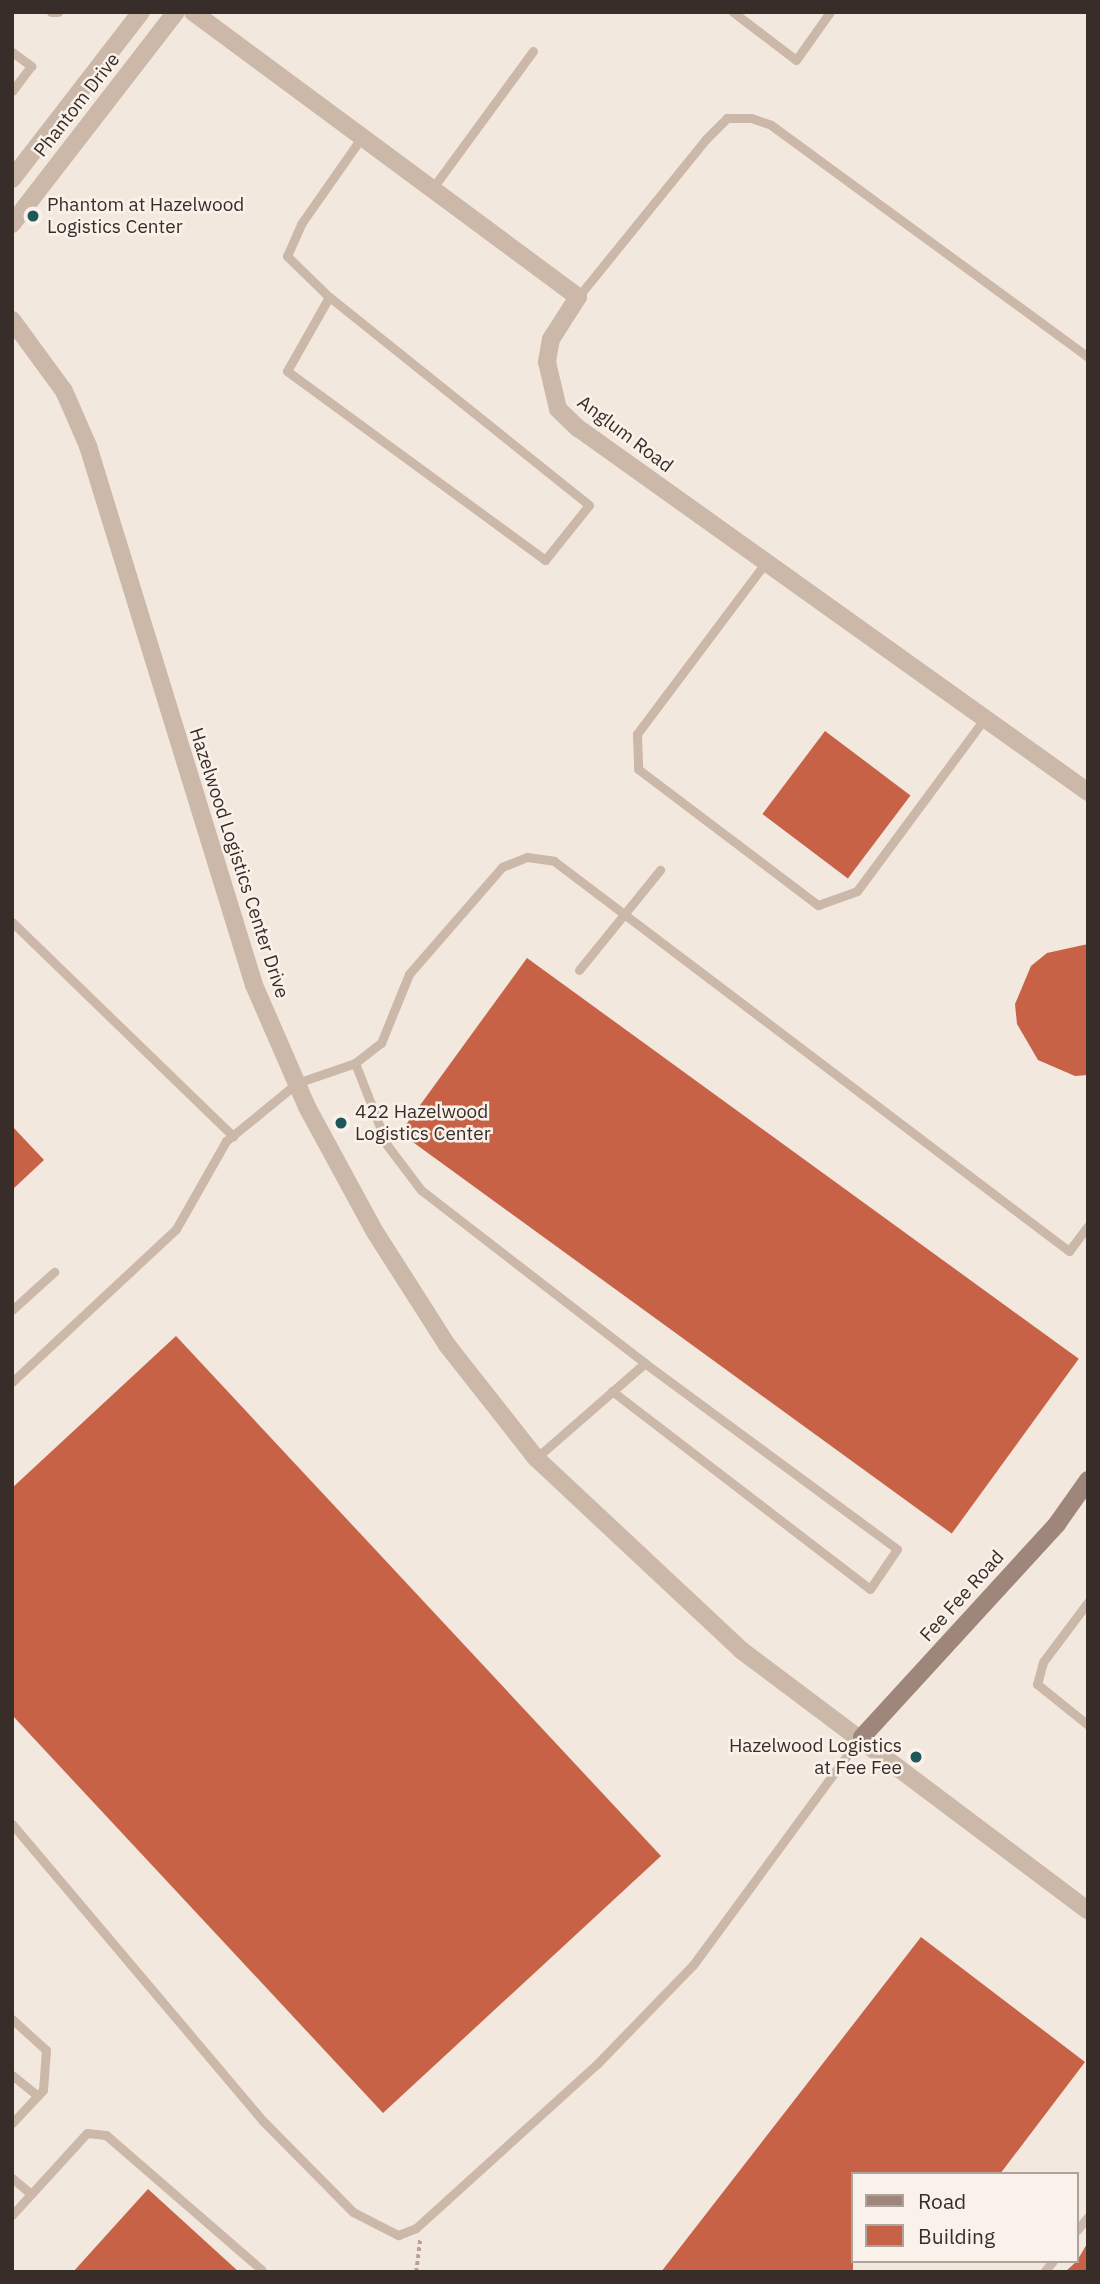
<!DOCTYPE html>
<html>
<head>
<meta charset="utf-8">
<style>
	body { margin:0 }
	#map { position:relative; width:1100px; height:2284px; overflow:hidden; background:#f3e8dd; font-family:"IBM Plex Sans",sans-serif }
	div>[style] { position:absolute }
	.building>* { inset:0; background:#c76247; transform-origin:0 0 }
	.path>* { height:3.5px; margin-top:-1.75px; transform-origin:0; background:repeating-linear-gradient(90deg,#b7a193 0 3.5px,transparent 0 7px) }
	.lane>* { height:9px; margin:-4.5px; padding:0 4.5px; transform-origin:4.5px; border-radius:4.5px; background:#cbb8a9 }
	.street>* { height:18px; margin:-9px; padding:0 9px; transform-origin:9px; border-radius:9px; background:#cbb8a9 }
	.secondary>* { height:18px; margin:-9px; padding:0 9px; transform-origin:9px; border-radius:9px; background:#9f867a }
	.dots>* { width:19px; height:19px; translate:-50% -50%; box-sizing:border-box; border:4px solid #faf2ea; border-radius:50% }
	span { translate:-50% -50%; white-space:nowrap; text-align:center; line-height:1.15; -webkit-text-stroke:5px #faf2ea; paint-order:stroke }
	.street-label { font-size:19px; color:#382d29 }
	.poi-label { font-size:19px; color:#382d29 }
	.left { translate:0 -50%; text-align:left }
	.right { translate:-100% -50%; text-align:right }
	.frame { position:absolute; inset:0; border:14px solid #382d29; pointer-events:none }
	.legend { position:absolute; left:851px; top:2172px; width:228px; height:91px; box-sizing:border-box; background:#faf2ea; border:2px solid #aca39d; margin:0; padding:9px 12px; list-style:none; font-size:21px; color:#382d29 }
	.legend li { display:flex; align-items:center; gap:14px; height:35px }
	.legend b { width:35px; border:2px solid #aca39d }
</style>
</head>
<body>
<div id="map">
	<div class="building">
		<i style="left:825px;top:731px;width:107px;height:104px;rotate:37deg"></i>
		<i style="clip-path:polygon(1088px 944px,1088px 1075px,1075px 1076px,1038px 1060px,1017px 1024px,1015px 1004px,1031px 966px,1047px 953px)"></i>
		<i style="left:527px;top:958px;width:682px;height:216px;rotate:36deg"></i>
		<i style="clip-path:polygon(12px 1126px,44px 1160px,12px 1190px)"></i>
		<i style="clip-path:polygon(176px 1336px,661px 1856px,383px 2113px,12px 1715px,12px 1488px)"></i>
		<i style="clip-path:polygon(921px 1937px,1085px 2062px,1000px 2174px,853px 2174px,853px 2272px,661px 2272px)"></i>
		<i style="clip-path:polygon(148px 2189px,239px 2272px,73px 2272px)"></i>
		<i style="clip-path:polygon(1088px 2242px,1088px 2272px,1065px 2272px,1077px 2261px)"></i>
	</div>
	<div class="path">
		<i style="left:416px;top:2272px;width:32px;rotate:-83deg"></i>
	</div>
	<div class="lane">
		<i style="left:51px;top:12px;width:7px"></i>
		<i style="left:733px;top:12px;width:79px;rotate:37.3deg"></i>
		<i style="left:796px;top:60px;width:59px;rotate:-54.7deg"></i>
		<i style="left:12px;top:52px;width:24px;rotate:36deg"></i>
		<i style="left:31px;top:66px;width:31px;rotate:127deg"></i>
		<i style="left:432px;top:189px;width:171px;rotate:-53.8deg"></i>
		<i style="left:329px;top:297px;width:85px;rotate:119.6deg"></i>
		<i style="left:287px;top:371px;width:320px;rotate:36.2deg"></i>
		<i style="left:545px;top:560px;width:70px;rotate:-51.3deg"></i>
		<i style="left:589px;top:505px;width:333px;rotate:-141.3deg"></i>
		<i style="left:329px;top:297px;width:59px;rotate:-135.7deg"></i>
		<i style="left:287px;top:256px;width:35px;rotate:-66deg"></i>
		<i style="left:301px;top:224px;width:106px;rotate:-55deg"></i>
		<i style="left:578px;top:297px;width:203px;rotate:-51deg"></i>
		<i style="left:706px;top:139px;width:30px;rotate:-45deg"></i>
		<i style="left:727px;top:118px;width:24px"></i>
		<i style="left:751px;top:118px;width:21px;rotate:19deg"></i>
		<i style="left:771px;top:125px;width:393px;rotate:36.2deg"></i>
		<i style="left:766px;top:562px;width:215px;rotate:126.9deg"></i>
		<i style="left:637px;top:734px;width:35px;rotate:88deg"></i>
		<i style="left:638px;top:769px;width:226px;rotate:37.1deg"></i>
		<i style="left:818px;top:905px;width:41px;rotate:-19.7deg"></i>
		<i style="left:857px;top:891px;width:215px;rotate:-53.5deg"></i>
		<i style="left:12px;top:922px;width:308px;rotate:44.1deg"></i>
		<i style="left:579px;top:970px;width:129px;rotate:-51deg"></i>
		<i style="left:355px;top:1063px;width:88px;rotate:68.7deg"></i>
		<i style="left:387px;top:1145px;width:56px;rotate:52.9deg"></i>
		<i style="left:421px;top:1190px;width:283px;rotate:37.7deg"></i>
		<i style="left:645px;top:1363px;width:145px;rotate:138.9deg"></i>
		<i style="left:12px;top:1310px;width:57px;rotate:-42.1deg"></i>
		<i style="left:12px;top:1382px;width:224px;rotate:-43deg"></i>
		<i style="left:176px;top:1229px;width:101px;rotate:-60.4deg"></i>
		<i style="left:226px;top:1141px;width:92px;rotate:-39.2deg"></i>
		<i style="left:297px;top:1083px;width:61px;rotate:-19deg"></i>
		<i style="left:355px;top:1063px;width:33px;rotate:-38deg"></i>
		<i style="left:381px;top:1043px;width:74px;rotate:-67.9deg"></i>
		<i style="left:409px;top:974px;width:142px;rotate:-49deg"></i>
		<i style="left:502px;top:867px;width:27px;rotate:-22deg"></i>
		<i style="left:527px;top:857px;width:27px;rotate:8deg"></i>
		<i style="left:554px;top:861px;width:646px;rotate:37.14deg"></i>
		<i style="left:1069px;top:1251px;width:31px;rotate:-53deg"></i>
		<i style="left:612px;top:1391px;width:325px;rotate:37.5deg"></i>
		<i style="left:870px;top:1589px;width:48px;rotate:-56deg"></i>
		<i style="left:897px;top:1549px;width:313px;rotate:-143.6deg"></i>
		<i style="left:1088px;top:1602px;width:75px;rotate:126.9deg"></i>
		<i style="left:1043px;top:1662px;width:23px;rotate:105deg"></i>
		<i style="left:1037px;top:1684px;width:65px;rotate:38.8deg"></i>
		<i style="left:12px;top:1824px;width:389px;rotate:49.8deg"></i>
		<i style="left:263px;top:2121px;width:128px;rotate:45.3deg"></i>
		<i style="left:353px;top:2212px;width:51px;rotate:27.1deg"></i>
		<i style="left:398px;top:2235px;width:19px;rotate:-21deg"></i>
		<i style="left:416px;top:2228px;width:243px;rotate:-42.2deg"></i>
		<i style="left:596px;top:2065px;width:139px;rotate:-45.9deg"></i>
		<i style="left:693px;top:1965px;width:282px;rotate:-53.7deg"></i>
		<i style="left:12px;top:2019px;width:46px;rotate:42.4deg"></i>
		<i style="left:46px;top:2050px;width:40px;rotate:94.3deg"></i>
		<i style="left:43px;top:2090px;width:45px;rotate:133.2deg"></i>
		<i style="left:12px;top:2075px;width:33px;rotate:39deg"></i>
		<i style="left:12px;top:2178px;width:25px;rotate:40deg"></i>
		<i style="left:12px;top:2215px;width:111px;rotate:-47.6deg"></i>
		<i style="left:87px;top:2133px;width:19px;rotate:6deg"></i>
		<i style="left:106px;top:2135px;width:206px;rotate:40.9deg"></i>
		<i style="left:1077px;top:2230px;width:17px;rotate:-50deg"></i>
		<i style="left:1044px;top:2272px;width:14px;rotate:-51deg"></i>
	</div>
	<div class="street">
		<i style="left:193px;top:12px;width:479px;rotate:36.5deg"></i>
		<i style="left:578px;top:297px;width:50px;rotate:122.7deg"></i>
		<i style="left:551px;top:339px;width:23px;rotate:100deg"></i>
		<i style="left:547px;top:362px;width:48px;rotate:76.8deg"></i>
		<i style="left:558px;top:409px;width:28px;rotate:44deg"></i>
		<i style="left:578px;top:428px;width:627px;rotate:35.52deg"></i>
		<i style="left:12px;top:179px;width:211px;rotate:-52.3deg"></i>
		<i style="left:12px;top:224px;width:268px;rotate:-52.3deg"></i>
		<i style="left:12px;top:320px;width:88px;rotate:53.8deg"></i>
		<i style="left:64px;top:391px;width:60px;rotate:66.4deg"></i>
		<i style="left:88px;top:446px;width:564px;rotate:72.88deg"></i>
		<i style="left:254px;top:985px;width:133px;rotate:66.5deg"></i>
		<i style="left:307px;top:1107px;width:142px;rotate:61.5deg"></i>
		<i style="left:375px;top:1232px;width:134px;rotate:57.5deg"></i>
		<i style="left:447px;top:1345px;width:144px;rotate:51.8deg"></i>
		<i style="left:536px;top:1458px;width:281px;rotate:43.1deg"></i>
		<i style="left:741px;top:1650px;width:434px;rotate:36.9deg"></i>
	</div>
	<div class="secondary">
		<i style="left:862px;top:1737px;width:289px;rotate:-47.5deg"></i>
		<i style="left:1057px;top:1524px;width:54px;rotate:-54.8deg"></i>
	</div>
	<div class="dots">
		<i style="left:33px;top:216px;background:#1e585a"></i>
		<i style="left:341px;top:1123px;background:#1e585a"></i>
		<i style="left:916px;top:1757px;background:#1e585a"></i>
	</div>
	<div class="street-label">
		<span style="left:77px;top:105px;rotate:-52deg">Phantom Drive</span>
		<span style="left:625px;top:434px;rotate:37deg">Anglum Road</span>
		<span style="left:239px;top:863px;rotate:72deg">Hazelwood Logistics Center Drive</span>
		<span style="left:962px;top:1596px;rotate:-48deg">Fee Fee Road</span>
	</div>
	<div class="poi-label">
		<span class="left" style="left:47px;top:216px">Phantom at Hazelwood<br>Logistics Center</span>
		<span class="left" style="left:355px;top:1123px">422 Hazelwood<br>Logistics Center</span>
		<span class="right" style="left:902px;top:1757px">Hazelwood Logistics<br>at Fee Fee</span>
	</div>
	<div class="frame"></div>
	<ul class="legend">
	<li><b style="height:9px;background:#9f867a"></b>Road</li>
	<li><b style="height:19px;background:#c76247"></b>Building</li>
	</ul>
</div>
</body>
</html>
